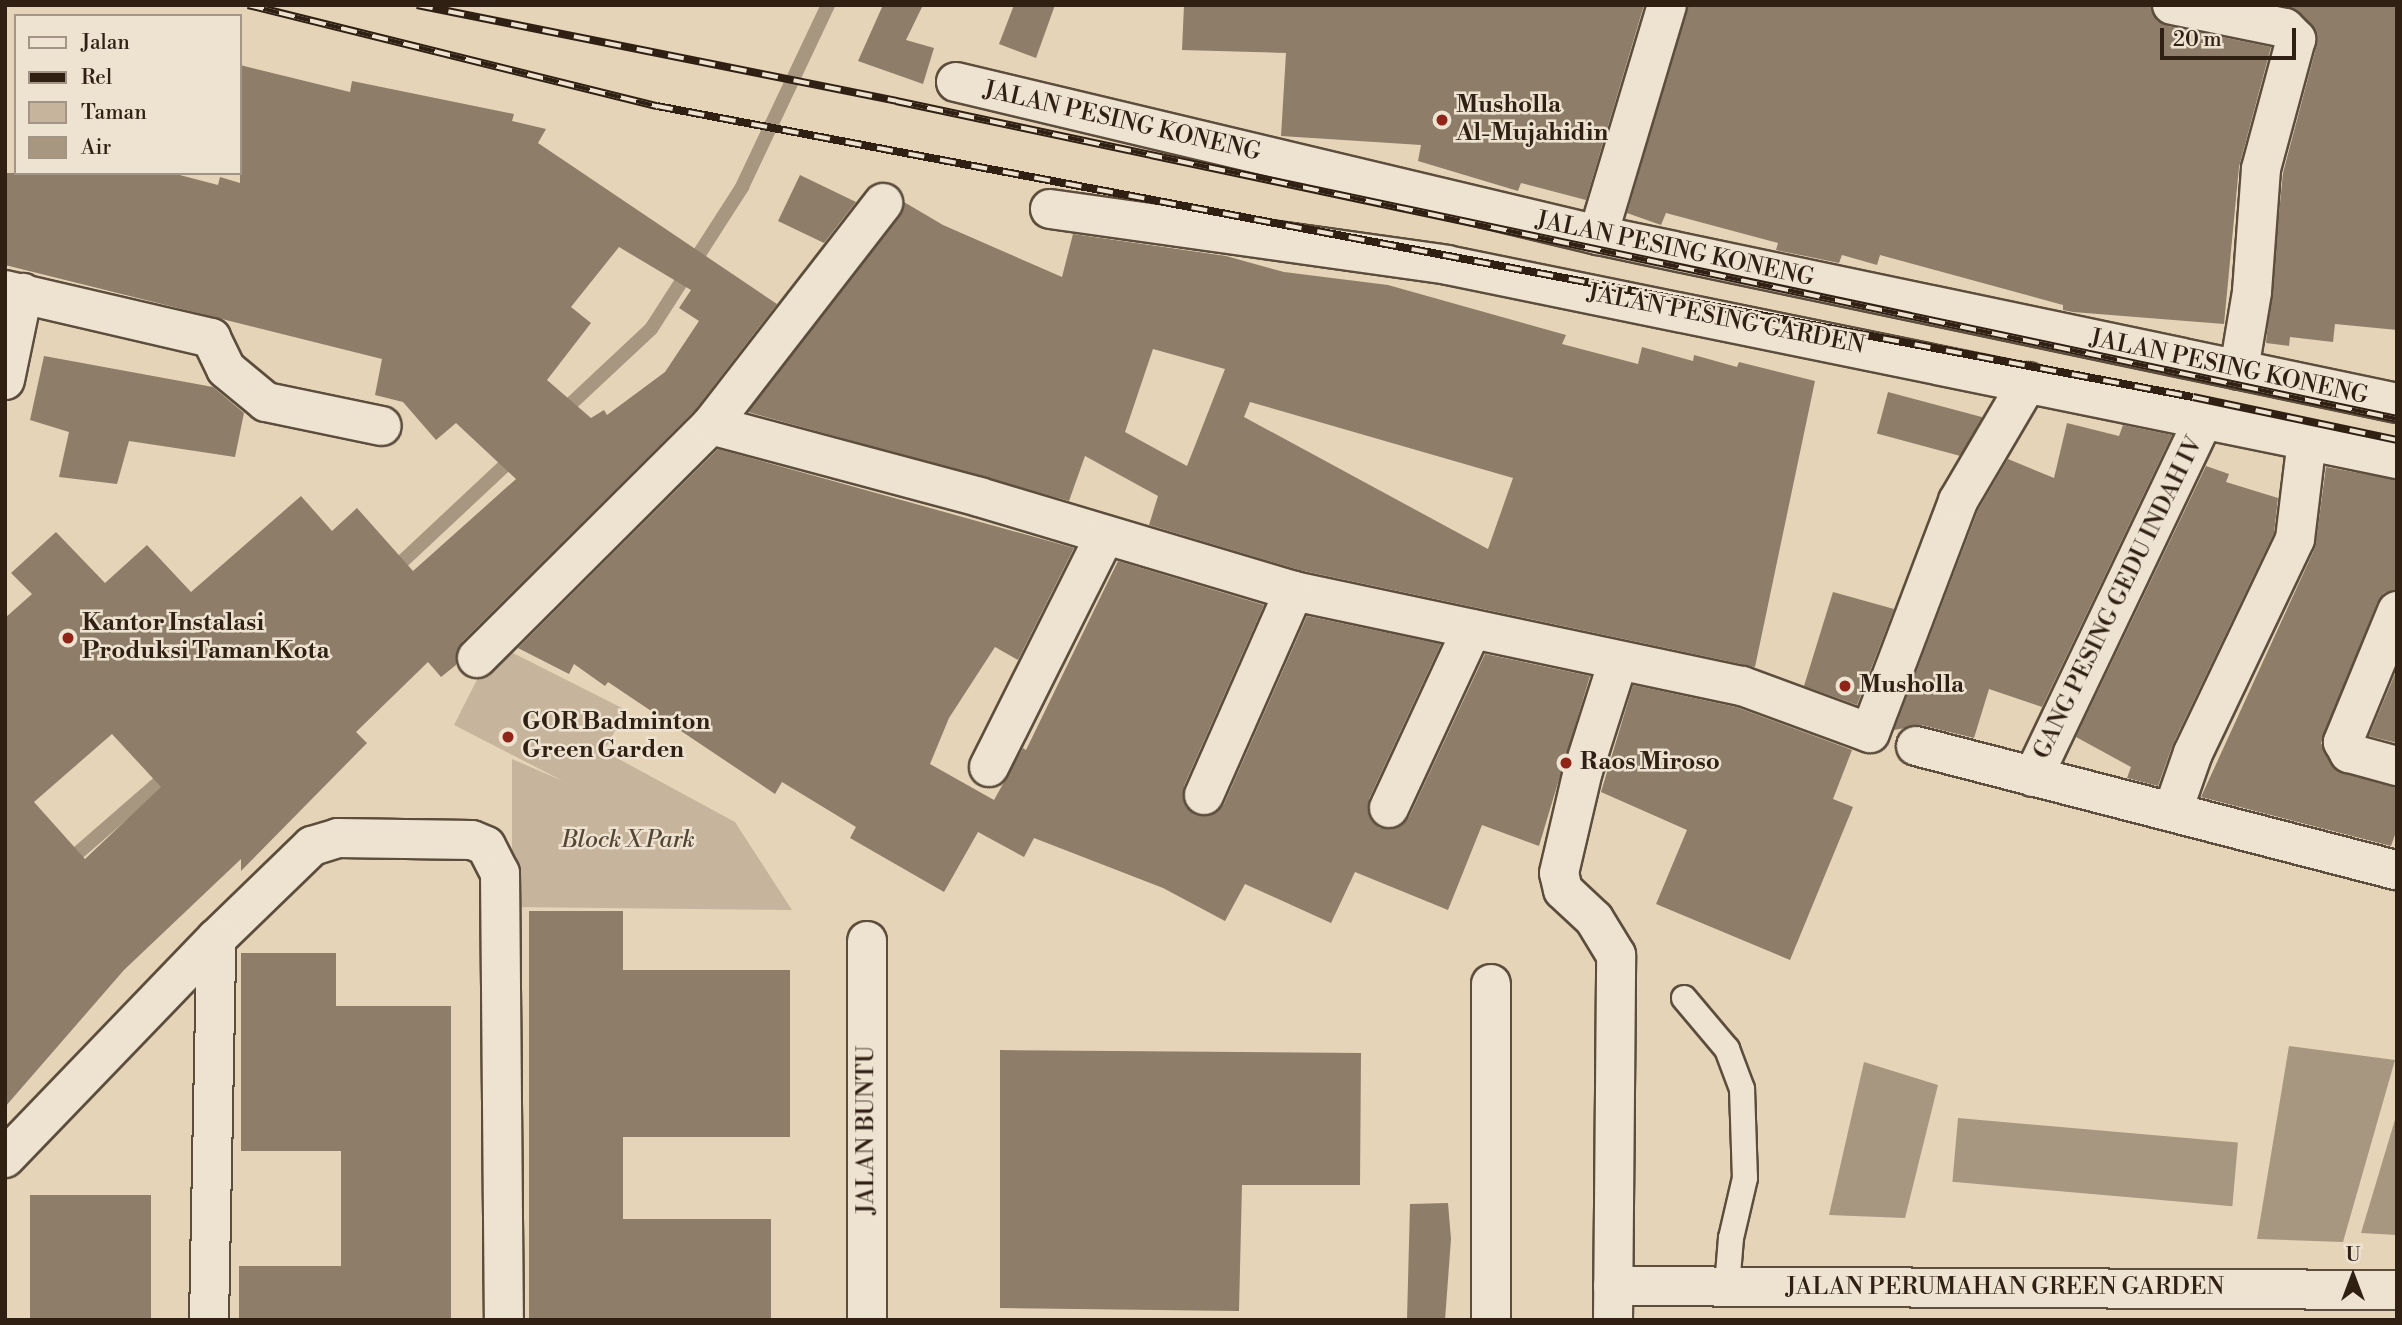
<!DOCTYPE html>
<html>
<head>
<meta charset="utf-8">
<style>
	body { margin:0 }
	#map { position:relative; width:2402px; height:1325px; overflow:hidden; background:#e5d4b8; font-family:"Libre Bodoni",serif }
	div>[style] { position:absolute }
	.green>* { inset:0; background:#c6b59c }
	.water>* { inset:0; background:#a79780; transform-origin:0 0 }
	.stream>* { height:14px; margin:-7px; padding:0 7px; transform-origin:7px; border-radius:7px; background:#a79780 }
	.building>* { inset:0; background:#8e7e69; transform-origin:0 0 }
	.roads { filter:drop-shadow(2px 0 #5c4d3c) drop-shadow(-2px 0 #5c4d3c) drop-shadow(0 2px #5c4d3c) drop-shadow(0 -2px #5c4d3c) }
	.lane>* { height:24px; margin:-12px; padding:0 12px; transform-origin:12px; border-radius:12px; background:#eee3d1 }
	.street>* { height:38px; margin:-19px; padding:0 19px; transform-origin:19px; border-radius:19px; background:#eee3d1 }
	.rail>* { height:8px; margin-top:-4px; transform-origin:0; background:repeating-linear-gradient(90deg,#eee3d1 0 16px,#2f2013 0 32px); box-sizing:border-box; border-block:2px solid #2f2013 }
	.dots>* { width:19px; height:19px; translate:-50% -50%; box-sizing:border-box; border:4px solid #eee3d1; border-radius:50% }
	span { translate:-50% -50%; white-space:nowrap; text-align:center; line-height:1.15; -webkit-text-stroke:5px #eee3d1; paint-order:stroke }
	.poi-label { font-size:24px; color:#2f2013; font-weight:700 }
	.left { translate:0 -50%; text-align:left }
	.street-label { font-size:24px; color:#2f2013 }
	.park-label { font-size:24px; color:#554535; font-style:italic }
	.frame { position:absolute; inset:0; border:7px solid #2f2013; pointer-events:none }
	.legend { position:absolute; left:14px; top:14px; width:228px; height:161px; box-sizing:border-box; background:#eee3d1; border:2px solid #a29585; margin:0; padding:9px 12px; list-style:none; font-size:21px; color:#2f2013 }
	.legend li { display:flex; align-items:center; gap:14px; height:35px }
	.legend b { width:35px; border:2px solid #a29585 }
	.north { position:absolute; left:2318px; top:1241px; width:70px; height:70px; -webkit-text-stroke:5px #eee3d1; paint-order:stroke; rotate:0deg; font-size:19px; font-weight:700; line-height:28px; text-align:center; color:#2f2013 }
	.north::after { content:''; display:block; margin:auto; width:24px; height:32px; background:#2f2013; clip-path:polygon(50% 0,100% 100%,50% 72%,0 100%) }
	.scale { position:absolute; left:2160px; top:28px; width:136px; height:32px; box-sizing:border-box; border:4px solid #2f2013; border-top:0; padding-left:9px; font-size:21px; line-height:24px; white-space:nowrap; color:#2f2013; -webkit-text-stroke:5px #eee3d1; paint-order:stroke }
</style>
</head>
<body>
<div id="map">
	<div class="green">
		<i style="clip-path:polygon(495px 644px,626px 710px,604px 751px,735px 822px,792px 910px,512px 907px,512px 759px,563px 781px,454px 725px)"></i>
	</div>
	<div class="water">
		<i style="clip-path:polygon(2289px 1046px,2395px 1060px,2343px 1242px,2257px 1239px)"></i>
		<i style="clip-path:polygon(1864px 1062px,1938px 1085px,1905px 1218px,1829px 1215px)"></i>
		<i style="clip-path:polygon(2397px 1113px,2397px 1235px,2361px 1233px)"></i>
		<i style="left:1958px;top:1118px;width:281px;height:64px;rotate:5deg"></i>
	</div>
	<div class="stream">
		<i style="left:559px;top:415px;width:126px;rotate:-43.1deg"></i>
		<i style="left:651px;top:329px;width:169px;rotate:-57.3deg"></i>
		<i style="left:742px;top:187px;width:201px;rotate:-64.7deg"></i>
		<i style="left:390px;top:573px;width:173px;rotate:-43.1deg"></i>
		<i style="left:64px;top:865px;width:142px;rotate:-41deg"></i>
	</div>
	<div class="building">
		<i style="clip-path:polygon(883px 5px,923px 5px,906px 40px,934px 48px,923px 84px,858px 61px)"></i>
		<i style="clip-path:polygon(1014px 5px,1055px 5px,1036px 58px,999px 44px)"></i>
		<i style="clip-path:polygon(1184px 5px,1644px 5px,1586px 200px,1521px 183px,1518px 191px,1418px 161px,1421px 145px,1281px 136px,1286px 53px,1182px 50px)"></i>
		<i style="clip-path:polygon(1688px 5px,2151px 5px,2157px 21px,2168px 26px,2271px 47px,2239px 167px,2224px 324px,2073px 312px,2063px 310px,2063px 305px,1880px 255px,1877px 265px,1842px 255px,1839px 263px,1776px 250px,1778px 243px,1666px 213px,1661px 225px,1627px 213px)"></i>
		<i style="clip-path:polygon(2283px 5px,2397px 5px,2397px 330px,2335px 324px,2333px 342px,2290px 337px,2289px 346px,2266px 343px,2283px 173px,2317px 44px,2311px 24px)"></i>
		<i style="clip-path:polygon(evenodd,240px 65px,350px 92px,352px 81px,514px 114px,512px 121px,546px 129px,538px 143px,777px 304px,695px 410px,462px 642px,456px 665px,441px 677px,428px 662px,356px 732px,367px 743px,241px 871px,241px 859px,124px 970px,5px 1107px,5px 618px,32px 594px,11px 573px,56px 532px,105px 583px,147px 545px,191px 592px,301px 496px,332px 531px,357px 508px,413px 571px,516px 479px,456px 423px,436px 440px,403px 402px,375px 395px,382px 359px,5px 265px,5px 173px,172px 173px,218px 185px,220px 177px,240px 183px,240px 65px,619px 247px,691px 290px,679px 308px,699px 321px,665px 372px,607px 415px,604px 410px,591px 418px,547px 380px,591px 323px,571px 307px,619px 247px,240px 65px,112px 734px,161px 787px,85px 859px,34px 802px,112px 734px)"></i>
		<i style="clip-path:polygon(800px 175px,856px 202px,824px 243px,778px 221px)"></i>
		<i style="clip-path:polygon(evenodd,904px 202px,943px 225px,1062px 277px,1073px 234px,1226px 256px,1284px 272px,1388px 285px,1566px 335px,1562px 344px,1638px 364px,1642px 347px,1693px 361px,1694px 355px,1737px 367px,1739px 362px,1815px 381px,1755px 667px,1299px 570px,1149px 525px,1158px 496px,1085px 456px,1069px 501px,748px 412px,900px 216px,904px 202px,1153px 349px,1225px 369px,1187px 466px,1125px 432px,1153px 349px,904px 202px,1250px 402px,1513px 478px,1488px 549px,1244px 417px,1250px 402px)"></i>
		<i style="clip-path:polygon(44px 356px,213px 387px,244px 413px,235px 457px,129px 441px,117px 484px,59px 477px,69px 432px,30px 420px)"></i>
		<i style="left:1888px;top:392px;width:98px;height:43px;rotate:15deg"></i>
		<i style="clip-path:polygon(2067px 423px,2119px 436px,2123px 425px,2172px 435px,2042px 707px,1989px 689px,1974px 738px,1921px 725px,1894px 730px,1978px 510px,2008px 459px,2054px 478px)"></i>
		<i style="clip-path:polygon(718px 449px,1074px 548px,1018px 660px,995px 647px,949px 718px,930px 764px,994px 800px,1023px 748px,1026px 750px,1118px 561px,1264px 605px,1184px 786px,1186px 807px,1196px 815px,1216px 813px,1224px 804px,1307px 616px,1441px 644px,1369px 799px,1371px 820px,1380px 828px,1401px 826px,1409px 817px,1485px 654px,1590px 676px,1539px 846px,1482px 825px,1448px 910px,1355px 872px,1331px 923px,1245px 884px,1225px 921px,1163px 888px,1034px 838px,1024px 857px,978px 832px,944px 892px,850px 838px,856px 827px,782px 782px,775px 794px,608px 682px,605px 686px,574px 664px,569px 674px,518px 648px)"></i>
		<i style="clip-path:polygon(2206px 466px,2229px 474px,2226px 482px,2278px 498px,2274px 533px,2173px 744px,2158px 786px,2127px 778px,2131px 767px,2076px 737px)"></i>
		<i style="clip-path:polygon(2326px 467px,2397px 480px,2397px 590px,2384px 593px,2377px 603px,2321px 743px,2336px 770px,2397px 787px,2397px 829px,2391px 846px,2201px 797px,2315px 548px)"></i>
		<i style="clip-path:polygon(1833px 592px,1894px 609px,1857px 705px,1804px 686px)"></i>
		<i style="clip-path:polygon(2397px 669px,2397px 743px,2369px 736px)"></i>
		<i style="clip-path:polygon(1633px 685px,1736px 707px,1852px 750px,1833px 799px,1853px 807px,1790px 960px,1656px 904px,1687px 830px,1601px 792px)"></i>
		<i style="clip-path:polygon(529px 911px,623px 911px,623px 970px,790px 970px,790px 1137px,623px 1137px,623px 1219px,771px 1219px,771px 1320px,529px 1320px)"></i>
		<i style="clip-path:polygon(241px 953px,336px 953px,336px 1006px,451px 1006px,451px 1320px,239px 1320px,239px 1266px,341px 1266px,341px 1151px,241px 1151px)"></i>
		<i style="clip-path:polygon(1000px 1050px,1361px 1053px,1360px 1185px,1242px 1185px,1239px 1311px,1000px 1308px)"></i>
		<i style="left:30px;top:1195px;width:121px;height:125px"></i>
		<i style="clip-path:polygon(1448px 1203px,1451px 1239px,1445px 1320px,1407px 1320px,1410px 1204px)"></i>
	</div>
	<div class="roads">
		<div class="lane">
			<i style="left:1684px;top:998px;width:67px;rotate:49.9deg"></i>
			<i style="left:1727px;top:1049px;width:43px;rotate:69.4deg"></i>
			<i style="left:1742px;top:1089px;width:89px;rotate:88.1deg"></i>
			<i style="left:1745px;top:1178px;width:62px;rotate:103.1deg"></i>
			<i style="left:1731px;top:1238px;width:49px;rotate:94.7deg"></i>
		</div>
		<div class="street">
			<i style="left:2172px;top:5px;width:115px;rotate:11.5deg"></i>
			<i style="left:2285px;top:28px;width:16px;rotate:45deg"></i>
			<i style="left:2296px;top:39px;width:135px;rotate:105.1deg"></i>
			<i style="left:2261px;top:169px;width:123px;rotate:94.2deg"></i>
			<i style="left:2252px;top:292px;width:79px;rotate:99.5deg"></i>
			<i style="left:956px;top:82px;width:660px;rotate:13.4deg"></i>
			<i style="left:1598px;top:235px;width:816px;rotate:11.87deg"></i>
			<i style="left:1050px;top:209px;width:401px;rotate:8deg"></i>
			<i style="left:1447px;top:265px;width:970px;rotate:11.54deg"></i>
			<i style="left:1598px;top:235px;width:240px;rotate:-73.3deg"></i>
			<i style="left:5px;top:290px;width:212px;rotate:13.1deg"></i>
			<i style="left:211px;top:338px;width:34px;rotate:64deg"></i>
			<i style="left:226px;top:369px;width:52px;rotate:39.5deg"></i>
			<i style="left:266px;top:402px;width:118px;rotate:11.7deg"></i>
			<i style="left:5px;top:380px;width:89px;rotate:-78.3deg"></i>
			<i style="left:711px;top:425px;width:278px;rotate:15deg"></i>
			<i style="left:979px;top:497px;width:329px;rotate:16.6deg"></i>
			<i style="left:1294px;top:591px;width:458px;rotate:12deg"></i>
			<i style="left:1742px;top:686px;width:136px;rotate:20.2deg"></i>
			<i style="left:1870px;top:733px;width:248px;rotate:-69.2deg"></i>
			<i style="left:1958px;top:501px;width:138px;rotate:-59.5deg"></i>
			<i style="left:2397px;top:611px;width:142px;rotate:112.4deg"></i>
			<i style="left:2343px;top:742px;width:13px;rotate:61deg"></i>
			<i style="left:2349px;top:753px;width:50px;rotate:15.2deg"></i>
			<i style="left:477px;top:658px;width:330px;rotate:-44.9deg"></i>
			<i style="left:711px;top:425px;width:281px;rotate:-52.2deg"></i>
			<i style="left:1916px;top:746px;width:497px;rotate:14.5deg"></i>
			<i style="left:989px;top:767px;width:259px;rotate:-63.4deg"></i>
			<i style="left:2033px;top:777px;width:397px;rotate:-64.5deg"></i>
			<i style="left:1204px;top:795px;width:223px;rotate:-66.2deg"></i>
			<i style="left:1389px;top:808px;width:197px;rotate:-65.1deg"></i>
			<i style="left:2173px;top:810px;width:60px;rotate:-70.7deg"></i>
			<i style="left:2193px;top:753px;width:237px;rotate:-64.5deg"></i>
			<i style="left:2295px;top:539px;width:100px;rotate:-83.1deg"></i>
			<i style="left:867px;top:941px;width:379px;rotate:90deg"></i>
			<i style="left:5px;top:1158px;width:304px;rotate:-46.1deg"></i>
			<i style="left:216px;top:939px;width:134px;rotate:-44.1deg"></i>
			<i style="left:312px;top:846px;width:27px;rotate:-17deg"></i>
			<i style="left:338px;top:838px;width:134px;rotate:0.9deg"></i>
			<i style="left:472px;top:840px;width:15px;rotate:23deg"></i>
			<i style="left:486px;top:846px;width:30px;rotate:63deg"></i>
			<i style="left:500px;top:873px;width:447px;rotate:89.5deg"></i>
			<i style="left:1613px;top:1286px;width:784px;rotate:0.29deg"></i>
			<i style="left:209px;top:1320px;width:381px;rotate:-88.9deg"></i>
			<i style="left:1491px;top:1320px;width:336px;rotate:-90deg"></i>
			<i style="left:1613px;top:1320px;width:365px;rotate:-89.5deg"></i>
			<i style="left:1616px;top:955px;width:42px;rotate:-121.4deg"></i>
			<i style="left:1594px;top:919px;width:42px;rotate:-136.9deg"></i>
			<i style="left:1563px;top:890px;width:17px;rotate:-103deg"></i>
			<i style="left:1559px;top:873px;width:105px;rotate:-76.8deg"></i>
			<i style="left:1583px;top:771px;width:115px;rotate:-72.3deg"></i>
		</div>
	</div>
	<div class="rail">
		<i style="left:248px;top:5px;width:421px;rotate:13.9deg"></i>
		<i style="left:657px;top:106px;width:1563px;rotate:10.73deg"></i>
		<i style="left:2193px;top:397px;width:208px;rotate:11.9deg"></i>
		<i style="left:417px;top:5px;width:489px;rotate:11.3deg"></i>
		<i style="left:896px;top:101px;width:1534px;rotate:11.96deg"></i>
	</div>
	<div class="dots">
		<i style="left:1442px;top:120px;background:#8f2418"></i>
		<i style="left:68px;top:638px;background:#8f2418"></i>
		<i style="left:1845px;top:686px;background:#8f2418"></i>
		<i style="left:508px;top:737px;background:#8f2418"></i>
		<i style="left:1566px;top:763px;background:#8f2418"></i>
	</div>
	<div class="poi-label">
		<span class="left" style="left:1456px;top:120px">Musholla<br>Al-Mujahidin</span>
		<span class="left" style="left:82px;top:638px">Kantor Instalasi<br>Produksi Taman Kota</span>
		<span class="left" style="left:1859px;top:686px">Musholla</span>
		<span class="left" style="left:522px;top:737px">GOR Badminton<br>Green Garden</span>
		<span class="left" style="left:1580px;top:763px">Raos Miroso</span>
	</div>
	<div class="street-label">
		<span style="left:1122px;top:122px;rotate:13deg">JALAN PESING KONENG</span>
		<span style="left:1675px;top:250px;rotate:12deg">JALAN PESING KONENG</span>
		<span style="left:1726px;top:320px;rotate:11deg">JALAN PESING GARDEN</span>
		<span style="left:2229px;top:368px;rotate:12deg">JALAN PESING KONENG</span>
		<span style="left:2119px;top:598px;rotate:-64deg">GANG PESING GEDU INDAH IV</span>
		<span style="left:867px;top:1130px;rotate:-90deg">JALAN BUNTU</span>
		<span style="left:2005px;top:1288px">JALAN PERUMAHAN GREEN GARDEN</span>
	</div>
	<div class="park-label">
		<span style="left:628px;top:841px">Block X Park</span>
	</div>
	<div class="frame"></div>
	<ul class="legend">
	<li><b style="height:9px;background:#eee3d1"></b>Jalan</li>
	<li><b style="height:9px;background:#2f2013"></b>Rel</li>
	<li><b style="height:19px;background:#c6b59c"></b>Taman</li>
	<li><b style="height:19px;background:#a79780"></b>Air</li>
	</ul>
	<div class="north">U</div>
	<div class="scale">20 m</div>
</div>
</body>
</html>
